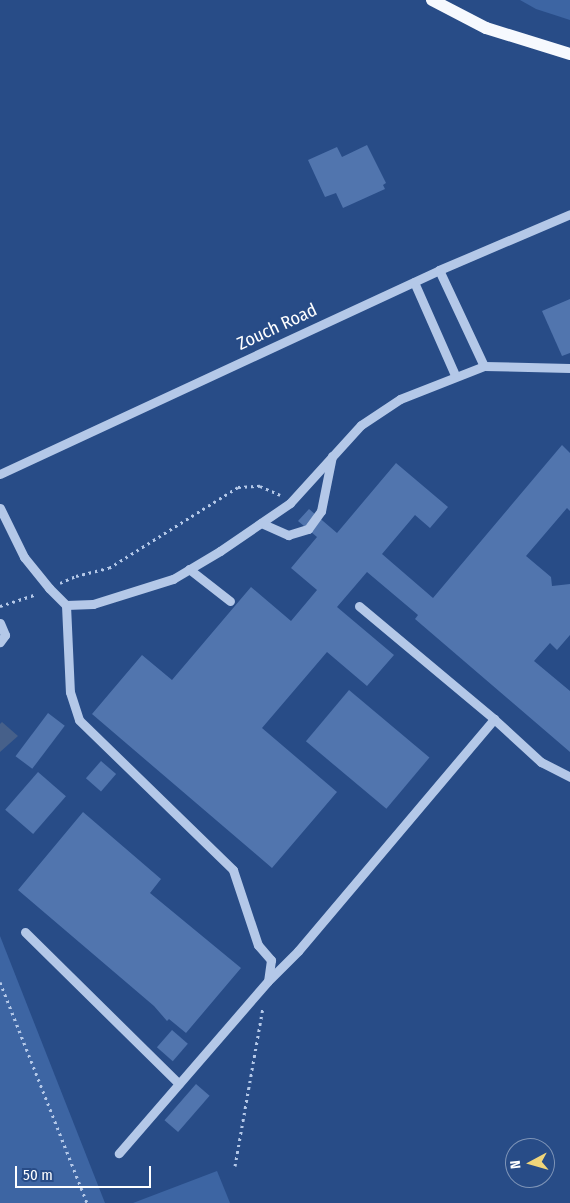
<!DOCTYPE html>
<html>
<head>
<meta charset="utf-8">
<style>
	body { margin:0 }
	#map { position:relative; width:570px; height:1203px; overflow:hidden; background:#284c87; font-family:"Fira Sans Condensed",sans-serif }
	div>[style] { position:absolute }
	.green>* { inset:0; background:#3d65a3 }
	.water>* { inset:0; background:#46608a }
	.building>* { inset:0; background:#5175ae; transform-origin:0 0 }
	.path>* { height:3px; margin-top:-1.5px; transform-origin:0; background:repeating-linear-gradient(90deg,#b4c8e8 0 2.5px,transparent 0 6.5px) }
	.minor>* { height:9px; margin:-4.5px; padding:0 4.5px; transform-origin:4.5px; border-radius:4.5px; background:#b4c8e8 }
	.major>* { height:12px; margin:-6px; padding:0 6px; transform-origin:6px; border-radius:6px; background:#f6f9fe }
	span { translate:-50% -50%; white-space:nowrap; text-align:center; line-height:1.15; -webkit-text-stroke:4.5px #284c87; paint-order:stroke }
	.street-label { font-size:18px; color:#fff }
	.north { position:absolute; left:505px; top:1138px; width:50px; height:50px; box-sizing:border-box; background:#284c87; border:1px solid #7e94b7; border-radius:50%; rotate:264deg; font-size:14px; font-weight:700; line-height:20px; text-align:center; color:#fff }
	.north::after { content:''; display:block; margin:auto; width:18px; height:22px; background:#f0d57a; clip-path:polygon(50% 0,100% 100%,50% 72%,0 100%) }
	.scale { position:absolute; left:15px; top:1166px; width:136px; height:22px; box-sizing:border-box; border:2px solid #fff; border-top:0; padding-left:6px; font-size:15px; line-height:18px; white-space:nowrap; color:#fff; -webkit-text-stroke:4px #284c87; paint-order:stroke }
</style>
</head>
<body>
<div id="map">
	<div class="green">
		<i style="clip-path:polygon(520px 0,570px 0,570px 20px,536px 9px)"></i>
		<i style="clip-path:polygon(0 936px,105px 1203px,0 1203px)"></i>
		<i style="clip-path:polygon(217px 1171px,230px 1203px,133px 1203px)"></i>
	</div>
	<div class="water">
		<i style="clip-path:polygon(2px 722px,18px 736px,0 752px,0 724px)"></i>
	</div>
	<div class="building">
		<i style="clip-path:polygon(367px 145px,386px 183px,383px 185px,385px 189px,343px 208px,336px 193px,325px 197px,308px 160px,337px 147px,342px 157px)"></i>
		<i style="clip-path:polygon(570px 299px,570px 353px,562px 356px,542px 311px)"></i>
		<i style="clip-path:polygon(562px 445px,570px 453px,570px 511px,567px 508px,526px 556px,551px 577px,552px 586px,570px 584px,570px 635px,557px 650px,550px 643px,534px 661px,570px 691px,570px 752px,415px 619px,418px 615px,367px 572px,337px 607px,394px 655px,367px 686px,327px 652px,262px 728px,337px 792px,272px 868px,92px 714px,142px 655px,172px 680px,251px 587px,291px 621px,317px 590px,291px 568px,317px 537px,298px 521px,309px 509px,337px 533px,396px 463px,448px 507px,430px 528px,415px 515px,382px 554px,433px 598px)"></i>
		<i style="left:349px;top:690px;width:105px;height:67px;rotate:40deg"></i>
		<i style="left:48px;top:713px;width:21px;height:54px;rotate:37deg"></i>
		<i style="left:101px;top:761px;width:20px;height:23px;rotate:41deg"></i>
		<i style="left:38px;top:772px;width:37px;height:50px;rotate:41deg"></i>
		<i style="clip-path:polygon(83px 812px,161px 879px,150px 893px,241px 968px,186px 1033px,169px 1019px,167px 1021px,154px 1006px,18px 890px)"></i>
		<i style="left:172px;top:1030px;width:21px;height:23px;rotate:41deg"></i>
		<i style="left:196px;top:1084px;width:18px;height:48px;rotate:41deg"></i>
	</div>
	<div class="path">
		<i style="left:60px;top:583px;width:17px;rotate:-24deg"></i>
		<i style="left:76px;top:576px;width:34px;rotate:-14deg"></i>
		<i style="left:109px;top:568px;width:152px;rotate:-32.1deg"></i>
		<i style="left:238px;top:487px;width:22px;rotate:-3deg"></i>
		<i style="left:260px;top:486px;width:22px;rotate:24deg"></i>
		<i style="left:0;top:606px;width:38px;rotate:-18deg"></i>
		<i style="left:0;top:982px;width:238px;rotate:68.5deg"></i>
		<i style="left:235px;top:1166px;width:160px;rotate:-80deg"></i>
	</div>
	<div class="minor">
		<i style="left:439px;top:270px;width:106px;rotate:64.9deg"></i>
		<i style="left:414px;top:282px;width:102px;rotate:66.2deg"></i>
		<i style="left:0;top:474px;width:484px;rotate:-24.9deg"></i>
		<i style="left:439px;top:270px;width:142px;rotate:-23.1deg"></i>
		<i style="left:0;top:508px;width:55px;rotate:63.9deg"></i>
		<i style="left:24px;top:557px;width:40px;rotate:51deg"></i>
		<i style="left:49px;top:588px;width:24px;rotate:45deg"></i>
		<i style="left:66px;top:605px;width:27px;rotate:-2deg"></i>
		<i style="left:93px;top:604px;width:84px;rotate:-17.4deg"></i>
		<i style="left:173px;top:579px;width:55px;rotate:-30.8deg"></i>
		<i style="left:220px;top:551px;width:85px;rotate:-34.4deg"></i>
		<i style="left:290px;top:503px;width:105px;rotate:-47.7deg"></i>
		<i style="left:361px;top:425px;width:47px;rotate:-33.7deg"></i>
		<i style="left:400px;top:399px;width:90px;rotate:-21.4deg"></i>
		<i style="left:484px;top:366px;width:86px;rotate:1.3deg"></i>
		<i style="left:261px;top:523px;width:30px;rotate:24deg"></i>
		<i style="left:288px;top:535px;width:21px;rotate:-17deg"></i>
		<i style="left:308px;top:529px;width:22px;rotate:-54deg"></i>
		<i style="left:321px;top:511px;width:56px;rotate:-78.7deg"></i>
		<i style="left:189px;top:569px;width:52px;rotate:38deg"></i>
		<i style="left:66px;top:605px;width:87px;rotate:87.4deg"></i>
		<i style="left:70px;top:692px;width:29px;rotate:72deg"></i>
		<i style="left:79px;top:720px;width:215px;rotate:44.2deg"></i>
		<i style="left:233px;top:870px;width:79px;rotate:71.6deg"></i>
		<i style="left:258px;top:945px;width:20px;rotate:49deg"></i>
		<i style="left:271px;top:960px;width:21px;rotate:98deg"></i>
		<i style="left:268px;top:981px;width:228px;rotate:130.9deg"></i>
		<i style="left:359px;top:606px;width:176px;rotate:39.9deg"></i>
		<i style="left:0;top:623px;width:13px;rotate:67deg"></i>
		<i style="left:5px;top:635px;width:9px;rotate:126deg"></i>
		<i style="left:25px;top:932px;width:216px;rotate:44.6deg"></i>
		<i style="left:270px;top:979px;width:40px;rotate:-45deg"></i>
		<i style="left:298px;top:951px;width:304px;rotate:-49.8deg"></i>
		<i style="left:494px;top:719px;width:64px;rotate:42.5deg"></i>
		<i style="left:541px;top:762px;width:33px;rotate:27deg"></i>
	</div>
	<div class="major">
		<i style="left:432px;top:0;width:61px;rotate:27.4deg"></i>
		<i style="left:486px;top:28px;width:88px;rotate:17.2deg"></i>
	</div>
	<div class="street-label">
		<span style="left:277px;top:327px;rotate:-25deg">Zouch Road</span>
	</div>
	<div class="north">N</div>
	<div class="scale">50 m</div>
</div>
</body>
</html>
